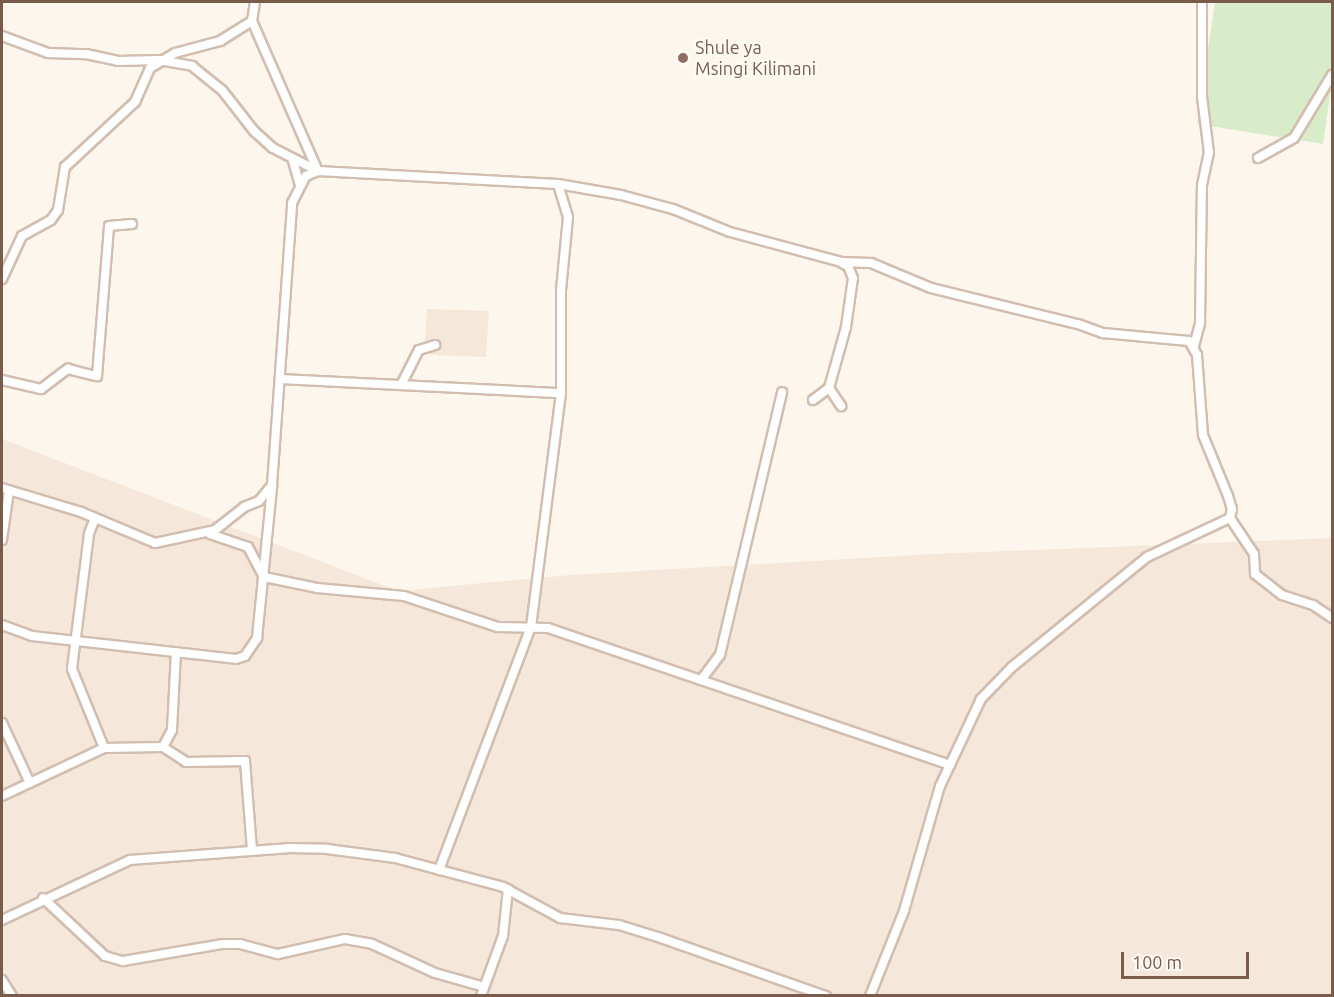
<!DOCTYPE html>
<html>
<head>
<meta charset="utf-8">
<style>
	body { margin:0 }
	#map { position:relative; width:1334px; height:997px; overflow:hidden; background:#fdf6ec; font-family:Ubuntu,sans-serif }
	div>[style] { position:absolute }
	.residential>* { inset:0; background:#f5e8da }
	.green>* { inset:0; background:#d8ecc9 }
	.roads { filter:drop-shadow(2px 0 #d1beb0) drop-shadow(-2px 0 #d1beb0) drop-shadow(0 2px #d1beb0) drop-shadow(0 -2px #d1beb0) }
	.street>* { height:8px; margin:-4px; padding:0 4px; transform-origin:4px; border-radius:4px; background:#fff }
	.dots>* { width:16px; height:16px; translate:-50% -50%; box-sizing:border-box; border:3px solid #fffaf3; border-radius:50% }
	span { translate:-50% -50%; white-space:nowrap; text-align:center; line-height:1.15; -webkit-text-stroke:4.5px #fffaf3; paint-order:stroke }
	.education-label { font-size:18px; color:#785e54 }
	.left { translate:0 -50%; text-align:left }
	.frame { position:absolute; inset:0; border:3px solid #7a5c4d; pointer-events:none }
	.scale { position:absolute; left:1121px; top:952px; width:128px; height:27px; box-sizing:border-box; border:3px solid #7a5c4d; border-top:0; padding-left:8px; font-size:18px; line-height:21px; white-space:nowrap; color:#7a5c4d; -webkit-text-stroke:4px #fffaf3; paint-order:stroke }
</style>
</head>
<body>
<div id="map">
	<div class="residential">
		<i style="clip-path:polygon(427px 309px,489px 311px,486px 357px,431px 355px,425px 342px)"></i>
		<i style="clip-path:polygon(2px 439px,398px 591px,570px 575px,933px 554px,1332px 538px,1332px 995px,2px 995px)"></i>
	</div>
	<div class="green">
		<i style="clip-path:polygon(1215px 2px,1332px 2px,1332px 82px,1323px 144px,1197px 124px)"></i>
	</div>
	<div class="roads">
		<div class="street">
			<i style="left:255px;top:2px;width:19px;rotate:99deg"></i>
			<i style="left:252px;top:21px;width:164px;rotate:66.3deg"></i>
			<i style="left:2px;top:36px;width:49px;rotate:20.3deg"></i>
			<i style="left:48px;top:53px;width:38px;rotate:2deg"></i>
			<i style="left:86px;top:54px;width:33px;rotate:12deg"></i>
			<i style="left:118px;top:61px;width:41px;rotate:-1.4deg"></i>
			<i style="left:159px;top:60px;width:34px;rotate:10deg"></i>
			<i style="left:192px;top:66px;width:38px;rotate:39deg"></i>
			<i style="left:222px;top:90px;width:52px;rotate:52deg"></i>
			<i style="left:254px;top:131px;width:25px;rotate:42deg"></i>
			<i style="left:273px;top:148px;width:51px;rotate:27.1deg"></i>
			<i style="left:1258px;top:158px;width:41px;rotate:-29.1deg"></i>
			<i style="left:1294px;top:138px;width:74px;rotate:-58.9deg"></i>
			<i style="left:293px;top:161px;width:25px;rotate:74deg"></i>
			<i style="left:2px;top:279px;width:47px;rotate:-65.1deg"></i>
			<i style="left:22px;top:236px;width:33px;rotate:-29deg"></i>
			<i style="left:51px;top:220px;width:12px;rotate:-55deg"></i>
			<i style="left:58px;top:210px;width:44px;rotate:-80.8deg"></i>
			<i style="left:65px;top:167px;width:96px;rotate:-42.9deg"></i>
			<i style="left:135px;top:102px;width:37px;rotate:-66deg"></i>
			<i style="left:150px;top:68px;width:29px;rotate:-31deg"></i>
			<i style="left:175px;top:53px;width:47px;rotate:-14.9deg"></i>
			<i style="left:220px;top:41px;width:38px;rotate:-32deg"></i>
			<i style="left:1194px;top:346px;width:24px;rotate:-75deg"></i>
			<i style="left:1200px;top:323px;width:138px;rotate:-89.2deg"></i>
			<i style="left:1202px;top:185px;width:33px;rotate:-78deg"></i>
			<i style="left:1209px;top:153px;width:56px;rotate:-97.1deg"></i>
			<i style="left:1202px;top:97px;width:95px;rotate:-90deg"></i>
			<i style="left:280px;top:379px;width:281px;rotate:2.9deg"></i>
			<i style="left:561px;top:393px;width:103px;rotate:-90deg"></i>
			<i style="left:561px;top:290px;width:73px;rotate:-84.5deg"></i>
			<i style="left:568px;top:217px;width:34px;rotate:-107deg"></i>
			<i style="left:2px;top:380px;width:40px;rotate:13deg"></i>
			<i style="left:41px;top:389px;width:34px;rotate:-37deg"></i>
			<i style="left:68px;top:369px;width:30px;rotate:14deg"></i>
			<i style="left:97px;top:376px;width:150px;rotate:-85.4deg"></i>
			<i style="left:109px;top:226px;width:23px;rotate:-5deg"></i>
			<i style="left:401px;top:385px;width:39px;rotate:-63deg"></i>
			<i style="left:419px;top:350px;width:17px;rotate:-17deg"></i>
			<i style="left:829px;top:388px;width:22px;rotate:56deg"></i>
			<i style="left:813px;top:400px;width:20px;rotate:-37deg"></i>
			<i style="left:829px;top:388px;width:63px;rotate:-74.4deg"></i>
			<i style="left:846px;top:327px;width:49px;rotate:-81.9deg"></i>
			<i style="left:853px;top:278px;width:13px;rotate:-113deg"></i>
			<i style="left:848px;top:266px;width:7px;rotate:-153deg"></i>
			<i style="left:2px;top:488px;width:83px;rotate:16.9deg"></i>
			<i style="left:81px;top:512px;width:80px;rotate:22.7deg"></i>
			<i style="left:155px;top:543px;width:61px;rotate:-12.2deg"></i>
			<i style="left:215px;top:530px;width:37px;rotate:-38deg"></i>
			<i style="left:244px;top:507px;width:16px;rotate:-22deg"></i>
			<i style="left:259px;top:501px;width:21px;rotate:-51deg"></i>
			<i style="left:272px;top:485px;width:283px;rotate:-85.9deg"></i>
			<i style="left:292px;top:203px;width:30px;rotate:-63deg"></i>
			<i style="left:306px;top:176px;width:13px;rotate:-23deg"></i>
			<i style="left:318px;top:171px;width:240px;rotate:3.1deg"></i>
			<i style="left:558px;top:184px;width:64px;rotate:9.9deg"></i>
			<i style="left:621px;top:195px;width:54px;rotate:15.1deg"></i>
			<i style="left:673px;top:209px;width:61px;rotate:22deg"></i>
			<i style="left:730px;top:232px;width:115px;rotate:15.1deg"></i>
			<i style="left:841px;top:262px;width:30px;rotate:2deg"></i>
			<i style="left:871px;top:263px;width:65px;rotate:22.6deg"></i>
			<i style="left:931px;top:288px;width:151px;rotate:13.8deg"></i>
			<i style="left:1078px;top:324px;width:27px;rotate:20deg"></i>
			<i style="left:1103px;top:333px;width:86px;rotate:5.3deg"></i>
			<i style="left:1189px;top:341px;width:16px;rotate:60deg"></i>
			<i style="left:1197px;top:355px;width:80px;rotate:85.7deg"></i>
			<i style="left:1203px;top:435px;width:66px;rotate:67.7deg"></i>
			<i style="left:1228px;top:496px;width:14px;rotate:73deg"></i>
			<i style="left:1232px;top:509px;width:9px;rotate:103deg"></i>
			<i style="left:1230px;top:518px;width:92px;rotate:154.8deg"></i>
			<i style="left:1147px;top:557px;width:174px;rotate:140.8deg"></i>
			<i style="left:1012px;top:667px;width:45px;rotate:134.1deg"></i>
			<i style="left:981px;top:699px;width:96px;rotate:115.2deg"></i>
			<i style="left:940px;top:786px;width:130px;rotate:106.1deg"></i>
			<i style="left:904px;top:911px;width:92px;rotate:111.8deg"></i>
			<i style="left:95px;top:518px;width:17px;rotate:111deg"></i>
			<i style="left:89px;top:534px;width:136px;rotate:97.2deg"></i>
			<i style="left:72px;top:669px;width:85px;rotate:67.9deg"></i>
			<i style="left:1230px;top:518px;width:43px;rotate:56.3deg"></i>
			<i style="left:1254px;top:554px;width:20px;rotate:87deg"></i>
			<i style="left:1255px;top:574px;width:34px;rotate:38deg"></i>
			<i style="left:1282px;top:595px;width:33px;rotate:18deg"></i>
			<i style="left:1313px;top:605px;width:23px;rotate:34deg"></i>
			<i style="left:210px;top:534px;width:40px;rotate:18.9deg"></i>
			<i style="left:248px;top:547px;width:34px;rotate:62deg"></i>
			<i style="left:264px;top:577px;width:54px;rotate:11.7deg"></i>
			<i style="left:317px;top:588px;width:87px;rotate:5.3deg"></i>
			<i style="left:404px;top:596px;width:99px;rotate:18.3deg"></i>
			<i style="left:498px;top:627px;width:50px;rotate:1.1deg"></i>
			<i style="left:548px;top:628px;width:425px;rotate:18.8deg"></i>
			<i style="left:2px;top:540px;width:50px;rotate:-82deg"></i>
			<i style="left:2px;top:625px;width:32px;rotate:20deg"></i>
			<i style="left:32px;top:636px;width:205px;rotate:6.4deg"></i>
			<i style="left:236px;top:659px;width:9px;rotate:-18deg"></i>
			<i style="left:245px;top:656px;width:22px;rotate:-56deg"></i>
			<i style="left:257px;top:638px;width:152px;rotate:-84.3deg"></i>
			<i style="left:701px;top:680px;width:31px;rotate:-53deg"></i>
			<i style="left:720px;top:655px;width:270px;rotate:-76.7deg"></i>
			<i style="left:2px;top:723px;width:66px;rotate:65deg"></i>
			<i style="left:163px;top:747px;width:19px;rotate:-62deg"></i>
			<i style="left:172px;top:730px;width:78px;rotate:-87.1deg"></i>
			<i style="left:2px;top:796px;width:113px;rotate:-25.2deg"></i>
			<i style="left:104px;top:748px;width:59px;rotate:-1deg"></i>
			<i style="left:163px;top:747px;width:27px;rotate:33deg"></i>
			<i style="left:186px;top:762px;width:59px;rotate:-1deg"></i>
			<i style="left:245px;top:761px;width:89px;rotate:85.5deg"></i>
			<i style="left:439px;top:870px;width:260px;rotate:-69.3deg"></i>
			<i style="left:531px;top:627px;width:236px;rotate:-82.7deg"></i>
			<i style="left:43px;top:898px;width:85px;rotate:43.1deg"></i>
			<i style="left:105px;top:956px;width:19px;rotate:16deg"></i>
			<i style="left:123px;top:961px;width:100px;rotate:-9.7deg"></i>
			<i style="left:222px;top:944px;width:18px"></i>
			<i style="left:240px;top:944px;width:39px;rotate:15deg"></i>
			<i style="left:278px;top:954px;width:69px;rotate:-12.6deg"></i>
			<i style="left:345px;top:939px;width:27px;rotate:10deg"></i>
			<i style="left:372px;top:944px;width:69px;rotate:24.7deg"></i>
			<i style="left:435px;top:973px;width:51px;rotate:15.9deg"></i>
			<i style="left:2px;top:920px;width:141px;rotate:-25.1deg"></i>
			<i style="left:130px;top:860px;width:158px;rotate:-4.3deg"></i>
			<i style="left:288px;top:848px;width:39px;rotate:1deg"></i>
			<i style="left:327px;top:849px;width:69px;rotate:7.5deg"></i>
			<i style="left:395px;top:858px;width:112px;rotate:15deg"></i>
			<i style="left:503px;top:887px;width:65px;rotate:28.5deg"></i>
			<i style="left:560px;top:918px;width:59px;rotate:6.8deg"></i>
			<i style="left:619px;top:925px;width:44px;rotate:17.2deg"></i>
			<i style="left:661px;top:938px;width:175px;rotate:19.4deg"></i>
			<i style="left:2px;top:980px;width:19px;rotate:58deg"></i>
			<i style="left:481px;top:996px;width:64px;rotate:-69.9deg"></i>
			<i style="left:503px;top:936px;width:47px;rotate:-83.9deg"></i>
		</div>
	</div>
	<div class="dots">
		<i style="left:683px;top:58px;background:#8d6e63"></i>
	</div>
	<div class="education-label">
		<span class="left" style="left:695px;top:58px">Shule ya<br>Msingi Kilimani</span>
	</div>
	<div class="frame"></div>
	<div class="scale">100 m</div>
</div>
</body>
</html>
